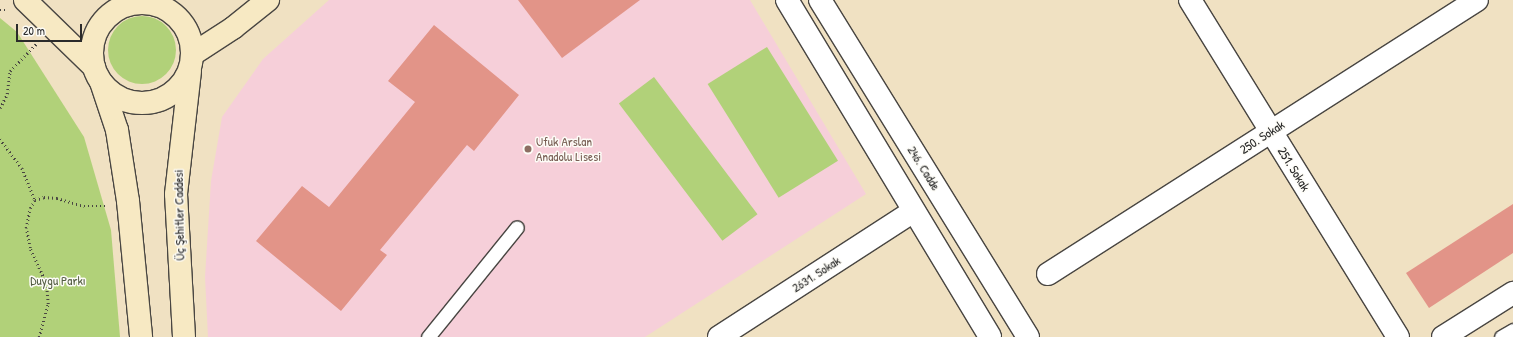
<!DOCTYPE html>
<html>
<head>
<meta charset="utf-8">
<style>
	body { margin:0 }
	#map { position:relative; width:1513px; height:337px; overflow:hidden; background:#f0e1c2; font-family:"Patrick Hand",sans-serif }
	div>[style] { position:absolute }
	.built>* { inset:0; background:#f6cfd9 }
	.green>* { inset:0; background:#b1d179; transform-origin:0 0 }
	.round { border-radius:50% }
	.building>* { inset:0; background:#e29488 }
	.path>* { height:2.5px; margin-top:-1.25px; transform-origin:0; background:repeating-linear-gradient(90deg,#494642 0 1px,transparent 0 4px) }
	.roads { filter:drop-shadow(1px 0 #494642) drop-shadow(-1px 0 #494642) drop-shadow(0 1px #494642) drop-shadow(0 -1px #494642) }
	.service>* { height:13px; margin:-6.5px; padding:0 6.5px; transform-origin:6.5px; border-radius:6.5px; background:#fff }
	.pedestrian>* { height:20px; margin:-10px; padding:0 10px; transform-origin:10px; border-radius:10px; background:#fff }
	.minor>* { height:22px; margin:-11px; padding:0 11px; transform-origin:11px; border-radius:11px; background:#fff }
	.tertiary>* { height:22px; margin:-11px; padding:0 11px; transform-origin:11px; border-radius:11px; background:#fff }
	.secondary>* { height:22px; margin:-11px; padding:0 11px; transform-origin:11px; border-radius:11px; background:#f7e9c3 }
	.secondary>.ring { margin:-11px; padding:0; box-sizing:content-box; background:none; border:22px solid #f7e9c3; border-radius:50% }
	.dots>* { width:11px; height:11px; translate:-50% -50%; box-sizing:border-box; border:2px solid #fdfcf7; border-radius:50% }
	span { translate:-50% -50%; white-space:nowrap; text-align:center; line-height:1.15; -webkit-text-stroke:3px #fdfcf7; paint-order:stroke }
	.street-label { font-size:13px; color:#2b2b2b }
	.education-label { font-size:13px; color:#785e54 }
	.left { translate:0 -50%; text-align:left }
	.park-label { font-size:13px; color:#535d42 }
	.scale { position:absolute; left:16px; top:24px; width:66px; height:18px; box-sizing:border-box; border:2px solid #2b2b2b; border-top:0; padding-left:5px; font-size:12px; line-height:14px; white-space:nowrap; color:#2b2b2b; -webkit-text-stroke:3px #fdfcf7; paint-order:stroke }
</style>
</head>
<body>
<div id="map">
	<div class="built">
		<i style="clip-path:polygon(329px 0,750px 0,866px 194px,645px 337px,208px 337px,205px 277px,211px 181px,222px 117px,263px 59px)"></i>
	</div>
	<div class="green">
		<i class="round" style="left:108px;top:16px;width:68px;height:68px"></i>
		<i style="clip-path:polygon(0 18px,17px 32px,84px 137px,111px 230px,120px 337px,0 337px)"></i>
		<i style="left:767px;top:47px;width:134px;height:70px;rotate:58deg"></i>
		<i style="left:654px;top:77px;width:172px;height:44px;rotate:53deg"></i>
	</div>
	<div class="building">
		<i style="clip-path:polygon(518px 0,640px 0,562px 58px)"></i>
		<i style="clip-path:polygon(434px 25px,519px 95px,474px 151px,467px 145px,380px 250px,387px 255px,341px 311px,256px 241px,302px 186px,329px 207px,415px 102px,388px 81px)"></i>
		<i style="clip-path:polygon(1513px 204px,1513px 253px,1429px 308px,1406px 273px)"></i>
	</div>
	<div class="path">
		<i style="left:0;top:10px;width:6px"></i>
		<i style="left:0;top:108px;width:16px;rotate:-63deg"></i>
		<i style="left:7px;top:94px;width:23px;rotate:-83deg"></i>
		<i style="left:10px;top:71px;width:40px;rotate:-46deg"></i>
		<i style="left:0;top:139px;width:36px;rotate:53deg"></i>
		<i style="left:22px;top:168px;width:35px;rotate:68deg"></i>
		<i style="left:39px;top:337px;width:34px;rotate:-75deg"></i>
		<i style="left:48px;top:304px;width:21px;rotate:-95deg"></i>
		<i style="left:46px;top:283px;width:38px;rotate:-115deg"></i>
		<i style="left:30px;top:248px;width:20px;rotate:-101deg"></i>
		<i style="left:26px;top:228px;width:20px;rotate:-79deg"></i>
		<i style="left:30px;top:208px;width:9px;rotate:-58deg"></i>
		<i style="left:35px;top:200px;width:9px;rotate:-18deg"></i>
		<i style="left:44px;top:197px;width:13px;rotate:4deg"></i>
		<i style="left:57px;top:198px;width:28px;rotate:17deg"></i>
		<i style="left:84px;top:206px;width:22px"></i>
	</div>
	<div class="roads">
		<div class="service">
			<i style="left:428px;top:337px;width:141px;rotate:-51deg"></i>
			<i style="left:1501px;top:337px;width:14px;rotate:-30deg"></i>
		</div>
		<div class="pedestrian">
			<i style="left:154px;top:4px;width:4px;rotate:-76deg"></i>
		</div>
		<div class="minor">
			<i style="left:1190px;top:0;width:396px;rotate:58.3deg"></i>
			<i style="left:1048px;top:274px;width:509px;rotate:-32.57deg"></i>
			<i style="left:719px;top:337px;width:230px;rotate:-32.9deg"></i>
			<i style="left:1443px;top:337px;width:83px;rotate:-32.2deg"></i>
		</div>
		<div class="tertiary">
			<i style="left:787px;top:0;width:393px;rotate:58.9deg"></i>
			<i style="left:820px;top:0;width:396px;rotate:58.3deg"></i>
		</div>
		<div class="secondary">
			<i style="left:25px;top:0;width:96px;rotate:44.2deg"></i>
			<i class="ring" style="left:92px;top:3px;width:78px;height:78px"></i>
			<i style="left:193px;top:54px;width:48px;rotate:-33deg"></i>
			<i style="left:233px;top:28px;width:45px;rotate:-38.7deg"></i>
			<i style="left:101px;top:82px;width:51px;rotate:71.6deg"></i>
			<i style="left:117px;top:130px;width:72px;rotate:81.2deg"></i>
			<i style="left:128px;top:201px;width:137px;rotate:84.5deg"></i>
			<i style="left:184px;top:337px;width:143px;rotate:-93.2deg"></i>
			<i style="left:176px;top:194px;width:123px;rotate:-83.5deg"></i>
		</div>
	</div>
	<div class="dots">
		<i style="left:528px;top:149px;background:#8d6e63"></i>
	</div>
	<div class="street-label">
		<span style="left:1262px;top:137px;rotate:-33deg">250. Sokak</span>
		<span style="left:924px;top:168px;rotate:58deg">246. Cadde</span>
		<span style="left:1294px;top:169px;rotate:58deg">251. Sokak</span>
		<span style="left:179px;top:215px;rotate:-91deg">Üç Şehitler Caddesi</span>
		<span style="left:816px;top:274px;rotate:-33deg">2631. Sokak</span>
	</div>
	<div class="education-label">
		<span class="left" style="left:536px;top:149px">Ufuk Arslan<br>Anadolu Lisesi</span>
	</div>
	<div class="park-label">
		<span style="left:58px;top:280px">Duygu Parkı</span>
	</div>
	<div class="scale">20 m</div>
</div>
</body>
</html>
